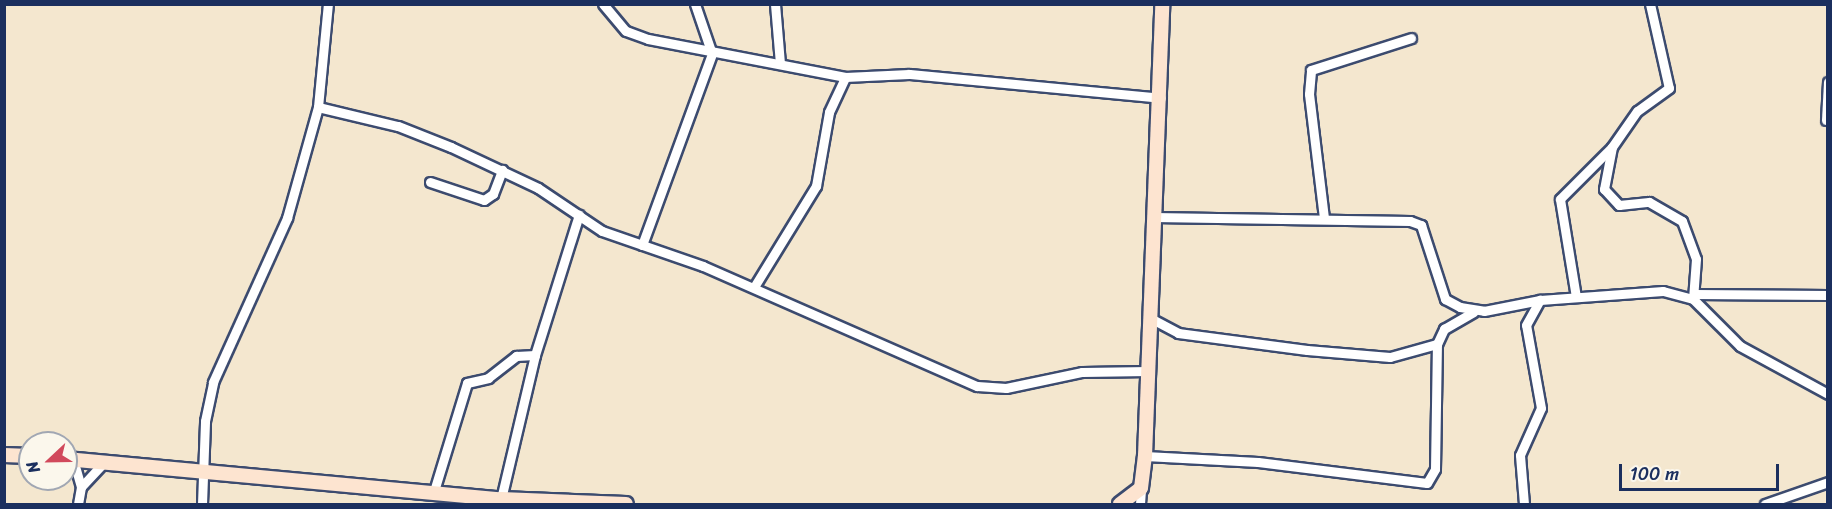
<!DOCTYPE html>
<html>
<head>
<meta charset="utf-8">
<style>
	body { margin:0 }
	#map { position:relative; width:1832px; height:509px; overflow:hidden; background:#f4e7cf; font-family:Sriracha,sans-serif }
	div>[style] { position:absolute }
	.roads { filter:drop-shadow(2px 0 #3c4b6f) drop-shadow(-2px 0 #3c4b6f) drop-shadow(0 2px #3c4b6f) drop-shadow(0 -2px #3c4b6f) }
	.street>* { height:9px; margin:-4.5px; padding:0 4.5px; transform-origin:4.5px; border-radius:4.5px; background:#fff }
	.secondary>* { height:14px; margin:-7px; padding:0 7px; transform-origin:7px; border-radius:7px; background:#fde4d0 }
	span { translate:-50% -50%; white-space:nowrap; text-align:center; line-height:1.15; -webkit-text-stroke:6px #fbf7ec; paint-order:stroke }
	.frame { position:absolute; inset:0; border:6px solid #1b2f5e; pointer-events:none }
	.north { position:absolute; left:18px; top:431px; width:60px; height:60px; box-sizing:border-box; background:#fbf7ec; border:2px solid #a1a7b3; border-radius:50%; rotate:248deg; font-size:16px; font-weight:700; line-height:24px; text-align:center; color:#1b2f5e }
	.north::after { content:''; display:block; margin:auto; width:21px; height:27px; background:#d1495b; clip-path:polygon(50% 0,100% 100%,50% 72%,0 100%) }
	.scale { position:absolute; left:1619px; top:464px; width:160px; height:27px; box-sizing:border-box; border:3px solid #1b2f5e; border-top:0; padding-left:8px; font-size:18px; line-height:21px; white-space:nowrap; color:#1b2f5e; -webkit-text-stroke:4px #fbf7ec; paint-order:stroke }
</style>
</head>
<body>
<div id="map">
	<div class="roads">
		<div class="street">
			<i style="left:603px;top:4px;width:35px;rotate:50deg"></i>
			<i style="left:626px;top:31px;width:23px;rotate:20deg"></i>
			<i style="left:648px;top:39px;width:201px;rotate:10.9deg"></i>
			<i style="left:845px;top:77px;width:64px;rotate:-2.7deg"></i>
			<i style="left:909px;top:74px;width:253px;rotate:5.4deg"></i>
			<i style="left:775px;top:4px;width:60px;rotate:85.2deg"></i>
			<i style="left:1650px;top:4px;width:86px;rotate:77.3deg"></i>
			<i style="left:1669px;top:88px;width:39px;rotate:144deg"></i>
			<i style="left:1637px;top:111px;width:44px;rotate:124.8deg"></i>
			<i style="left:1612px;top:147px;width:43px;rotate:100.8deg"></i>
			<i style="left:1604px;top:189px;width:22px;rotate:47deg"></i>
			<i style="left:1619px;top:205px;width:30px;rotate:-6deg"></i>
			<i style="left:1649px;top:202px;width:38px;rotate:30deg"></i>
			<i style="left:1682px;top:221px;width:40px;rotate:69.8deg"></i>
			<i style="left:1696px;top:259px;width:40px;rotate:94.3deg"></i>
			<i style="left:318px;top:107px;width:82px;rotate:13.4deg"></i>
			<i style="left:398px;top:126px;width:57px;rotate:21.6deg"></i>
			<i style="left:451px;top:147px;width:96px;rotate:25.2deg"></i>
			<i style="left:538px;top:188px;width:77px;rotate:33.9deg"></i>
			<i style="left:602px;top:231px;width:107px;rotate:19.1deg"></i>
			<i style="left:703px;top:266px;width:299px;rotate:23.7deg"></i>
			<i style="left:977px;top:386px;width:29px;rotate:4deg"></i>
			<i style="left:1006px;top:388px;width:78px;rotate:-11.9deg"></i>
			<i style="left:1082px;top:372px;width:67px;rotate:-0.9deg"></i>
			<i style="left:1826px;top:120px;width:38px;rotate:-87deg"></i>
			<i style="left:430px;top:182px;width:57px;rotate:18.4deg"></i>
			<i style="left:484px;top:200px;width:11px;rotate:-34deg"></i>
			<i style="left:493px;top:194px;width:26px;rotate:-69deg"></i>
			<i style="left:1153px;top:217px;width:257px;rotate:0.9deg"></i>
			<i style="left:1410px;top:221px;width:12px;rotate:20deg"></i>
			<i style="left:1421px;top:225px;width:78px;rotate:72deg"></i>
			<i style="left:1445px;top:299px;width:17px;rotate:28deg"></i>
			<i style="left:1460px;top:307px;width:24px;rotate:9deg"></i>
			<i style="left:1484px;top:311px;width:57px;rotate:-11.1deg"></i>
			<i style="left:1540px;top:300px;width:123px;rotate:-4.2deg"></i>
			<i style="left:1663px;top:291px;width:31px;rotate:15deg"></i>
			<i style="left:1693px;top:299px;width:66px;rotate:45deg"></i>
			<i style="left:1740px;top:346px;width:100px;rotate:28.6deg"></i>
			<i style="left:1324px;top:218px;width:125px;rotate:-96.9deg"></i>
			<i style="left:1309px;top:94px;width:24px;rotate:-85deg"></i>
			<i style="left:1311px;top:70px;width:105px;rotate:-17.7deg"></i>
			<i style="left:642px;top:245px;width:203px;rotate:-69.9deg"></i>
			<i style="left:712px;top:54px;width:53px;rotate:-108.8deg"></i>
			<i style="left:754px;top:287px;width:119px;rotate:-58.5deg"></i>
			<i style="left:816px;top:186px;width:75px;rotate:-80deg"></i>
			<i style="left:829px;top:112px;width:38px;rotate:-65deg"></i>
			<i style="left:1694px;top:294px;width:134px;rotate:0.4deg"></i>
			<i style="left:1576px;top:297px;width:99px;rotate:-99.3deg"></i>
			<i style="left:1560px;top:199px;width:72px;rotate:-45deg"></i>
			<i style="left:1152px;top:319px;width:30px;rotate:28deg"></i>
			<i style="left:1178px;top:333px;width:130px;rotate:7.5deg"></i>
			<i style="left:1307px;top:350px;width:83px;rotate:4.8deg"></i>
			<i style="left:1390px;top:357px;width:49px;rotate:-15.5deg"></i>
			<i style="left:1145px;top:456px;width:113px;rotate:3deg"></i>
			<i style="left:1258px;top:462px;width:170px;rotate:7.1deg"></i>
			<i style="left:1427px;top:483px;width:16px;rotate:-60deg"></i>
			<i style="left:1435px;top:469px;width:125px;rotate:-89.1deg"></i>
			<i style="left:1437px;top:344px;width:17px;rotate:-65deg"></i>
			<i style="left:1444px;top:329px;width:34px;rotate:-30deg"></i>
			<i style="left:73px;top:459px;width:29px;rotate:74deg"></i>
			<i style="left:434px;top:491px;width:113px;rotate:-73deg"></i>
			<i style="left:467px;top:383px;width:22px;rotate:-13deg"></i>
			<i style="left:488px;top:378px;width:36px;rotate:-38deg"></i>
			<i style="left:516px;top:356px;width:19px;rotate:-3deg"></i>
			<i style="left:501px;top:499px;width:148px;rotate:-76.7deg"></i>
			<i style="left:535px;top:355px;width:147px;rotate:-72.6deg"></i>
			<i style="left:78px;top:504px;width:17px;rotate:-80deg"></i>
			<i style="left:81px;top:487px;width:35px;rotate:-47deg"></i>
			<i style="left:202px;top:504px;width:83px;rotate:-87.9deg"></i>
			<i style="left:205px;top:421px;width:40px;rotate:-78deg"></i>
			<i style="left:213px;top:382px;width:180px;rotate:-65.7deg"></i>
			<i style="left:287px;top:218px;width:115px;rotate:-74.4deg"></i>
			<i style="left:318px;top:107px;width:103px;rotate:-84.5deg"></i>
			<i style="left:1140px;top:504px;width:16px;rotate:-86deg"></i>
			<i style="left:1524px;top:504px;width:49px;rotate:-94.7deg"></i>
			<i style="left:1520px;top:455px;width:51px;rotate:-65.9deg"></i>
			<i style="left:1541px;top:408px;width:84px;rotate:-100.2deg"></i>
			<i style="left:1526px;top:325px;width:29px;rotate:-61deg"></i>
			<i style="left:1765px;top:504px;width:67px;rotate:-19.2deg"></i>
		</div>
		<div class="secondary">
			<i style="left:4px;top:455px;width:26px;rotate:2deg"></i>
			<i style="left:66px;top:459px;width:437px;rotate:5.3deg"></i>
			<i style="left:501px;top:499px;width:125px;rotate:2.3deg"></i>
			<i style="left:1120px;top:504px;width:26px;rotate:-37deg"></i>
			<i style="left:1141px;top:488px;width:32px;rotate:-83deg"></i>
			<i style="left:1145px;top:456px;width:452px;rotate:-87.8deg"></i>
		</div>
	</div>
	<div class="frame"></div>
	<div class="north">N</div>
	<div class="scale">100 m</div>
</div>
</body>
</html>
